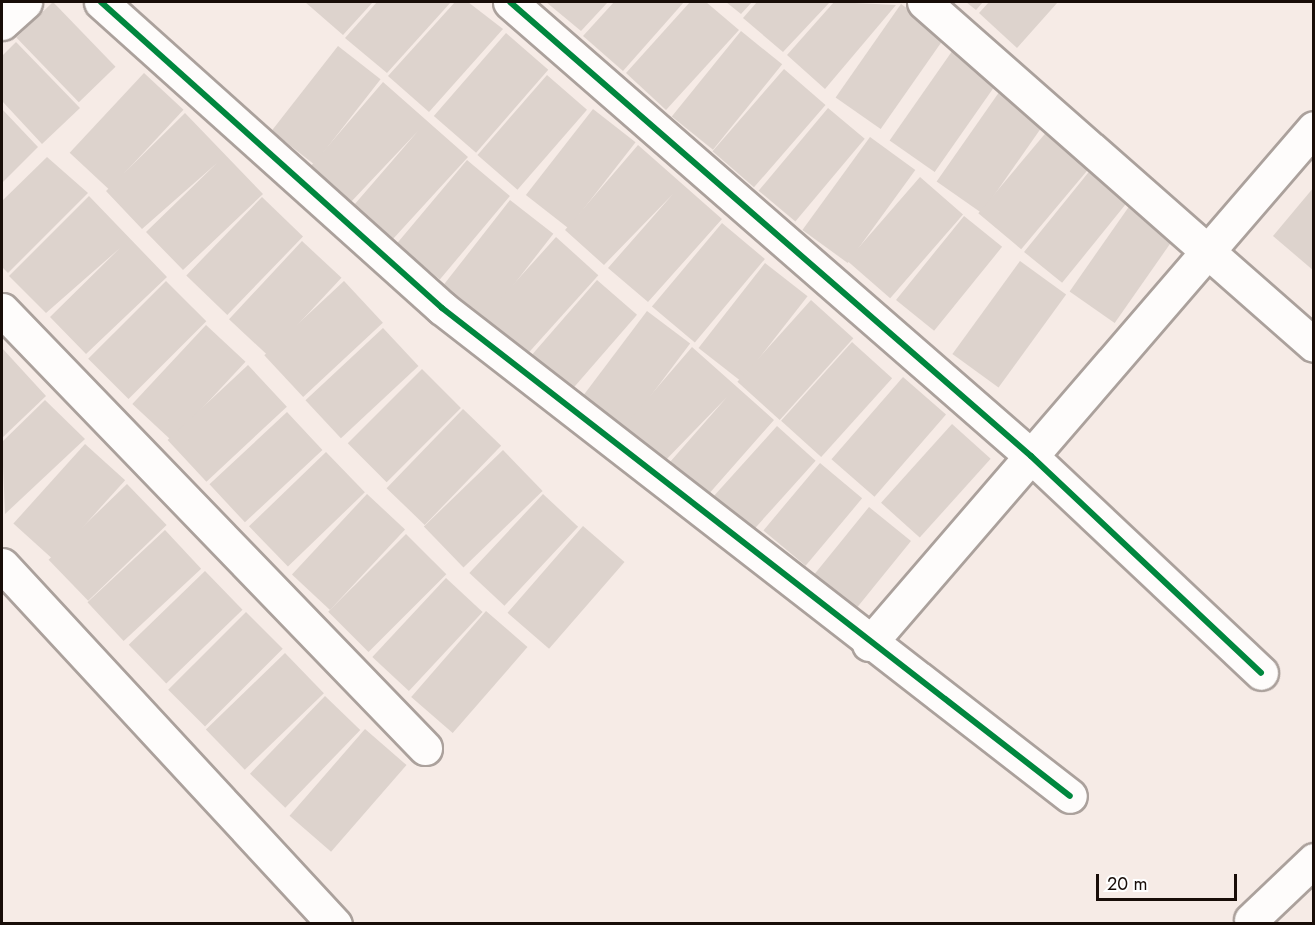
<!DOCTYPE html>
<html>
<head>
<meta charset="utf-8">
<style>
	body { margin:0 }
	#map { position:relative; width:1315px; height:925px; overflow:hidden; background:#f6ebe6; font-family:Jost,sans-serif }
	div>[style] { position:absolute }
	.building>* { inset:0; background:#ddd3cd; transform-origin:0 0 }
	.roads { filter:drop-shadow(2px 0 #aba19c) drop-shadow(-2px 0 #aba19c) drop-shadow(0 2px #aba19c) drop-shadow(0 -2px #aba19c) }
	.street>* { height:33px; margin:-16.5px; padding:0 16.5px; transform-origin:16.5px; border-radius:16.5px; background:#fefcfb }
	.cycleway>* { height:6px; margin:-3px; padding:0 3px; transform-origin:3px; border-radius:3px; background:#00873e }
	span { translate:-50% -50%; white-space:nowrap; text-align:center; line-height:1.15; -webkit-text-stroke:4.5px #fff; paint-order:stroke }
	.frame { position:absolute; inset:0; border:3px solid #180d08; pointer-events:none }
	.scale { position:absolute; left:1096px; top:874px; width:141px; height:27px; box-sizing:border-box; border:3px solid #180d08; border-top:0; padding-left:8px; font-size:18px; line-height:21px; white-space:nowrap; color:#180d08; -webkit-text-stroke:4px #fff; paint-order:stroke }
</style>
</head>
<body>
<div id="map">
	<div class="building">
		<i style="left:53px;top:2px;width:90px;height:51px;rotate:46deg"></i>
		<i style="clip-path:polygon(305px 2px,373px 2px,343px 35px)"></i>
		<i style="clip-path:polygon(377px 2px,451px 2px,387px 73px,345px 38px)"></i>
		<i style="clip-path:polygon(455px 2px,468px 2px,503px 29px,429px 112px,388px 76px)"></i>
		<i style="clip-path:polygon(546px 2px,608px 2px,581px 31px)"></i>
		<i style="clip-path:polygon(614px 2px,684px 2px,623px 71px,583px 36px)"></i>
		<i style="clip-path:polygon(690px 2px,706px 2px,739px 30px,666px 110px,626px 73px)"></i>
		<i style="clip-path:polygon(726px 2px,752px 2px,741px 14px)"></i>
		<i style="clip-path:polygon(757px 2px,830px 2px,783px 52px,743px 18px)"></i>
		<i style="clip-path:polygon(834px 2px,896px 5px,825px 89px,787px 55px)"></i>
		<i style="clip-path:polygon(966px 2px,983px 2px,976px 10px)"></i>
		<i style="clip-path:polygon(989px 2px,1058px 2px,1017px 48px,979px 13px)"></i>
		<i style="left:901px;top:4px;width:55px;height:114px;rotate:35deg"></i>
		<i style="left:741px;top:31px;width:53px;height:110px;rotate:39deg"></i>
		<i style="left:506px;top:33px;width:56px;height:110px;rotate:41deg"></i>
		<i style="clip-path:polygon(16px 42px,80px 108px,42px 144px,2px 101px,2px 56px)"></i>
		<i style="left:338px;top:46px;width:54px;height:108px;rotate:38deg"></i>
		<i style="left:955px;top:47px;width:55px;height:114px;rotate:35deg"></i>
		<i style="left:784px;top:69px;width:55px;height:109px;rotate:41deg"></i>
		<i style="left:144px;top:73px;width:54px;height:109px;rotate:43deg"></i>
		<i style="left:547px;top:75px;width:53px;height:106px;rotate:41deg"></i>
		<i style="clip-path:polygon(383px 82px,468px 157px,393px 239px,354px 205px,418px 131px,350px 203px,310px 167px)"></i>
		<i style="left:1002px;top:88px;width:55px;height:114px;rotate:35deg"></i>
		<i style="left:828px;top:108px;width:48px;height:108px;rotate:40deg"></i>
		<i style="clip-path:polygon(2px 109px,38px 147px,2px 183px)"></i>
		<i style="left:593px;top:109px;width:54px;height:109px;rotate:38deg"></i>
		<i style="clip-path:polygon(185px 113px,263px 194px,183px 270px,146px 232px,217px 163px,142px 229px,106px 191px)"></i>
		<i style="left:1049px;top:129px;width:56px;height:110px;rotate:40deg"></i>
		<i style="left:870px;top:137px;width:56px;height:115px;rotate:36deg"></i>
		<i style="clip-path:polygon(638px 145px,722px 219px,648px 302px,608px 268px,673px 194px,604px 265px,565px 230px)"></i>
		<i style="clip-path:polygon(47px 157px,88px 193px,8px 273px,2px 267px,2px 201px)"></i>
		<i style="left:467px;top:160px;width:56px;height:109px;rotate:40deg"></i>
		<i style="left:1092px;top:168px;width:49px;height:108px;rotate:39deg"></i>
		<i style="left:920px;top:177px;width:57px;height:111px;rotate:41deg"></i>
		<i style="clip-path:polygon(1314px 187px,1314px 271px,1273px 236px)"></i>
		<i style="clip-path:polygon(89px 196px,167px 277px,86px 354px,50px 317px,120px 248px,46px 313px,9px 276px)"></i>
		<i style="left:262px;top:197px;width:57px;height:109px;rotate:44deg"></i>
		<i style="left:1135px;top:198px;width:55px;height:114px;rotate:35deg"></i>
		<i style="left:510px;top:200px;width:55px;height:108px;rotate:38deg"></i>
		<i style="left:964px;top:216px;width:49px;height:108px;rotate:39deg"></i>
		<i style="left:722px;top:223px;width:56px;height:109px;rotate:40deg"></i>
		<i style="left:556px;top:237px;width:57px;height:110px;rotate:42deg"></i>
		<i style="left:302px;top:241px;width:54px;height:107px;rotate:43deg"></i>
		<i style="left:1020px;top:261px;width:57px;height:115px;rotate:36deg"></i>
		<i style="left:765px;top:263px;width:54px;height:108px;rotate:38deg"></i>
		<i style="left:597px;top:280px;width:53px;height:106px;rotate:41deg"></i>
		<i style="left:166px;top:281px;width:57px;height:110px;rotate:45deg"></i>
		<i style="left:344px;top:281px;width:57px;height:109px;rotate:47deg"></i>
		<i style="left:811px;top:300px;width:57px;height:110px;rotate:42deg"></i>
		<i style="left:647px;top:311px;width:54px;height:108px;rotate:37deg"></i>
		<i style="left:206px;top:325px;width:54px;height:108px;rotate:43deg"></i>
		<i style="left:383px;top:328px;width:52px;height:106px;rotate:47deg"></i>
		<i style="left:852px;top:342px;width:54px;height:106px;rotate:42deg"></i>
		<i style="clip-path:polygon(692px 347px,774px 420px,707px 496px,670px 462px,727px 397px,659px 467px,619px 432px)"></i>
		<i style="clip-path:polygon(2px 348px,46px 396px,2px 438px)"></i>
		<i style="left:248px;top:365px;width:57px;height:110px;rotate:47deg"></i>
		<i style="left:422px;top:369px;width:55px;height:105px;rotate:45deg"></i>
		<i style="left:903px;top:377px;width:57px;height:109px;rotate:41deg"></i>
		<i style="clip-path:polygon(45px 400px,85px 439px,5px 514px,2px 442px)"></i>
		<i style="left:463px;top:409px;width:53px;height:110px;rotate:44deg"></i>
		<i style="left:287px;top:412px;width:52px;height:106px;rotate:47deg"></i>
		<i style="left:952px;top:424px;width:52px;height:106px;rotate:42deg"></i>
		<i style="left:777px;top:426px;width:52px;height:96px;rotate:42deg"></i>
		<i style="left:85px;top:444px;width:54px;height:107px;rotate:42deg"></i>
		<i style="left:503px;top:450px;width:57px;height:110px;rotate:46deg"></i>
		<i style="left:326px;top:452px;width:56px;height:107px;rotate:46deg"></i>
		<i style="left:820px;top:463px;width:55px;height:88px;rotate:40deg"></i>
		<i style="left:127px;top:484px;width:57px;height:109px;rotate:46deg"></i>
		<i style="left:367px;top:494px;width:52px;height:110px;rotate:43deg"></i>
		<i style="left:543px;top:494px;width:48px;height:108px;rotate:43deg"></i>
		<i style="left:869px;top:507px;width:54px;height:87px;rotate:39deg"></i>
		<i style="left:583px;top:526px;width:55px;height:115px;rotate:41deg"></i>
		<i style="left:165px;top:530px;width:53px;height:106px;rotate:47deg"></i>
		<i style="left:406px;top:534px;width:57px;height:110px;rotate:45deg"></i>
		<i style="left:205px;top:571px;width:54px;height:106px;rotate:46deg"></i>
		<i style="left:446px;top:578px;width:50px;height:108px;rotate:43deg"></i>
		<i style="left:486px;top:611px;width:55px;height:114px;rotate:41deg"></i>
		<i style="left:246px;top:612px;width:52px;height:110px;rotate:45deg"></i>
		<i style="left:285px;top:653px;width:56px;height:110px;rotate:46deg"></i>
		<i style="left:325px;top:696px;width:49px;height:108px;rotate:44deg"></i>
		<i style="left:365px;top:729px;width:55px;height:115px;rotate:41deg"></i>
	</div>
	<div class="roads">
		<div class="street">
			<i style="left:101px;top:2px;width:458px;rotate:41.9deg"></i>
			<i style="left:442px;top:308px;width:795px;rotate:37.85deg"></i>
			<i style="left:510px;top:2px;width:691px;rotate:41.07deg"></i>
			<i style="left:1031px;top:456px;width:316px;rotate:43.3deg"></i>
			<i style="left:924px;top:2px;width:519px;rotate:41.33deg"></i>
			<i style="left:2px;top:23px;width:31px;rotate:-42deg"></i>
			<i style="left:2px;top:310px;width:609px;rotate:46deg"></i>
			<i style="left:2px;top:565px;width:490px;rotate:47.2deg"></i>
			<i style="left:869px;top:644px;width:681px;rotate:-49.23deg"></i>
			<i style="left:1251px;top:920px;width:87px;rotate:-43.6deg"></i>
		</div>
	</div>
	<div class="cycleway">
		<i style="left:101px;top:2px;width:458px;rotate:41.9deg"></i>
		<i style="left:442px;top:308px;width:795px;rotate:37.85deg"></i>
		<i style="left:510px;top:2px;width:691px;rotate:41.07deg"></i>
		<i style="left:1031px;top:456px;width:316px;rotate:43.3deg"></i>
	</div>
	<div class="frame"></div>
	<div class="scale">20 m</div>
</div>
</body>
</html>
